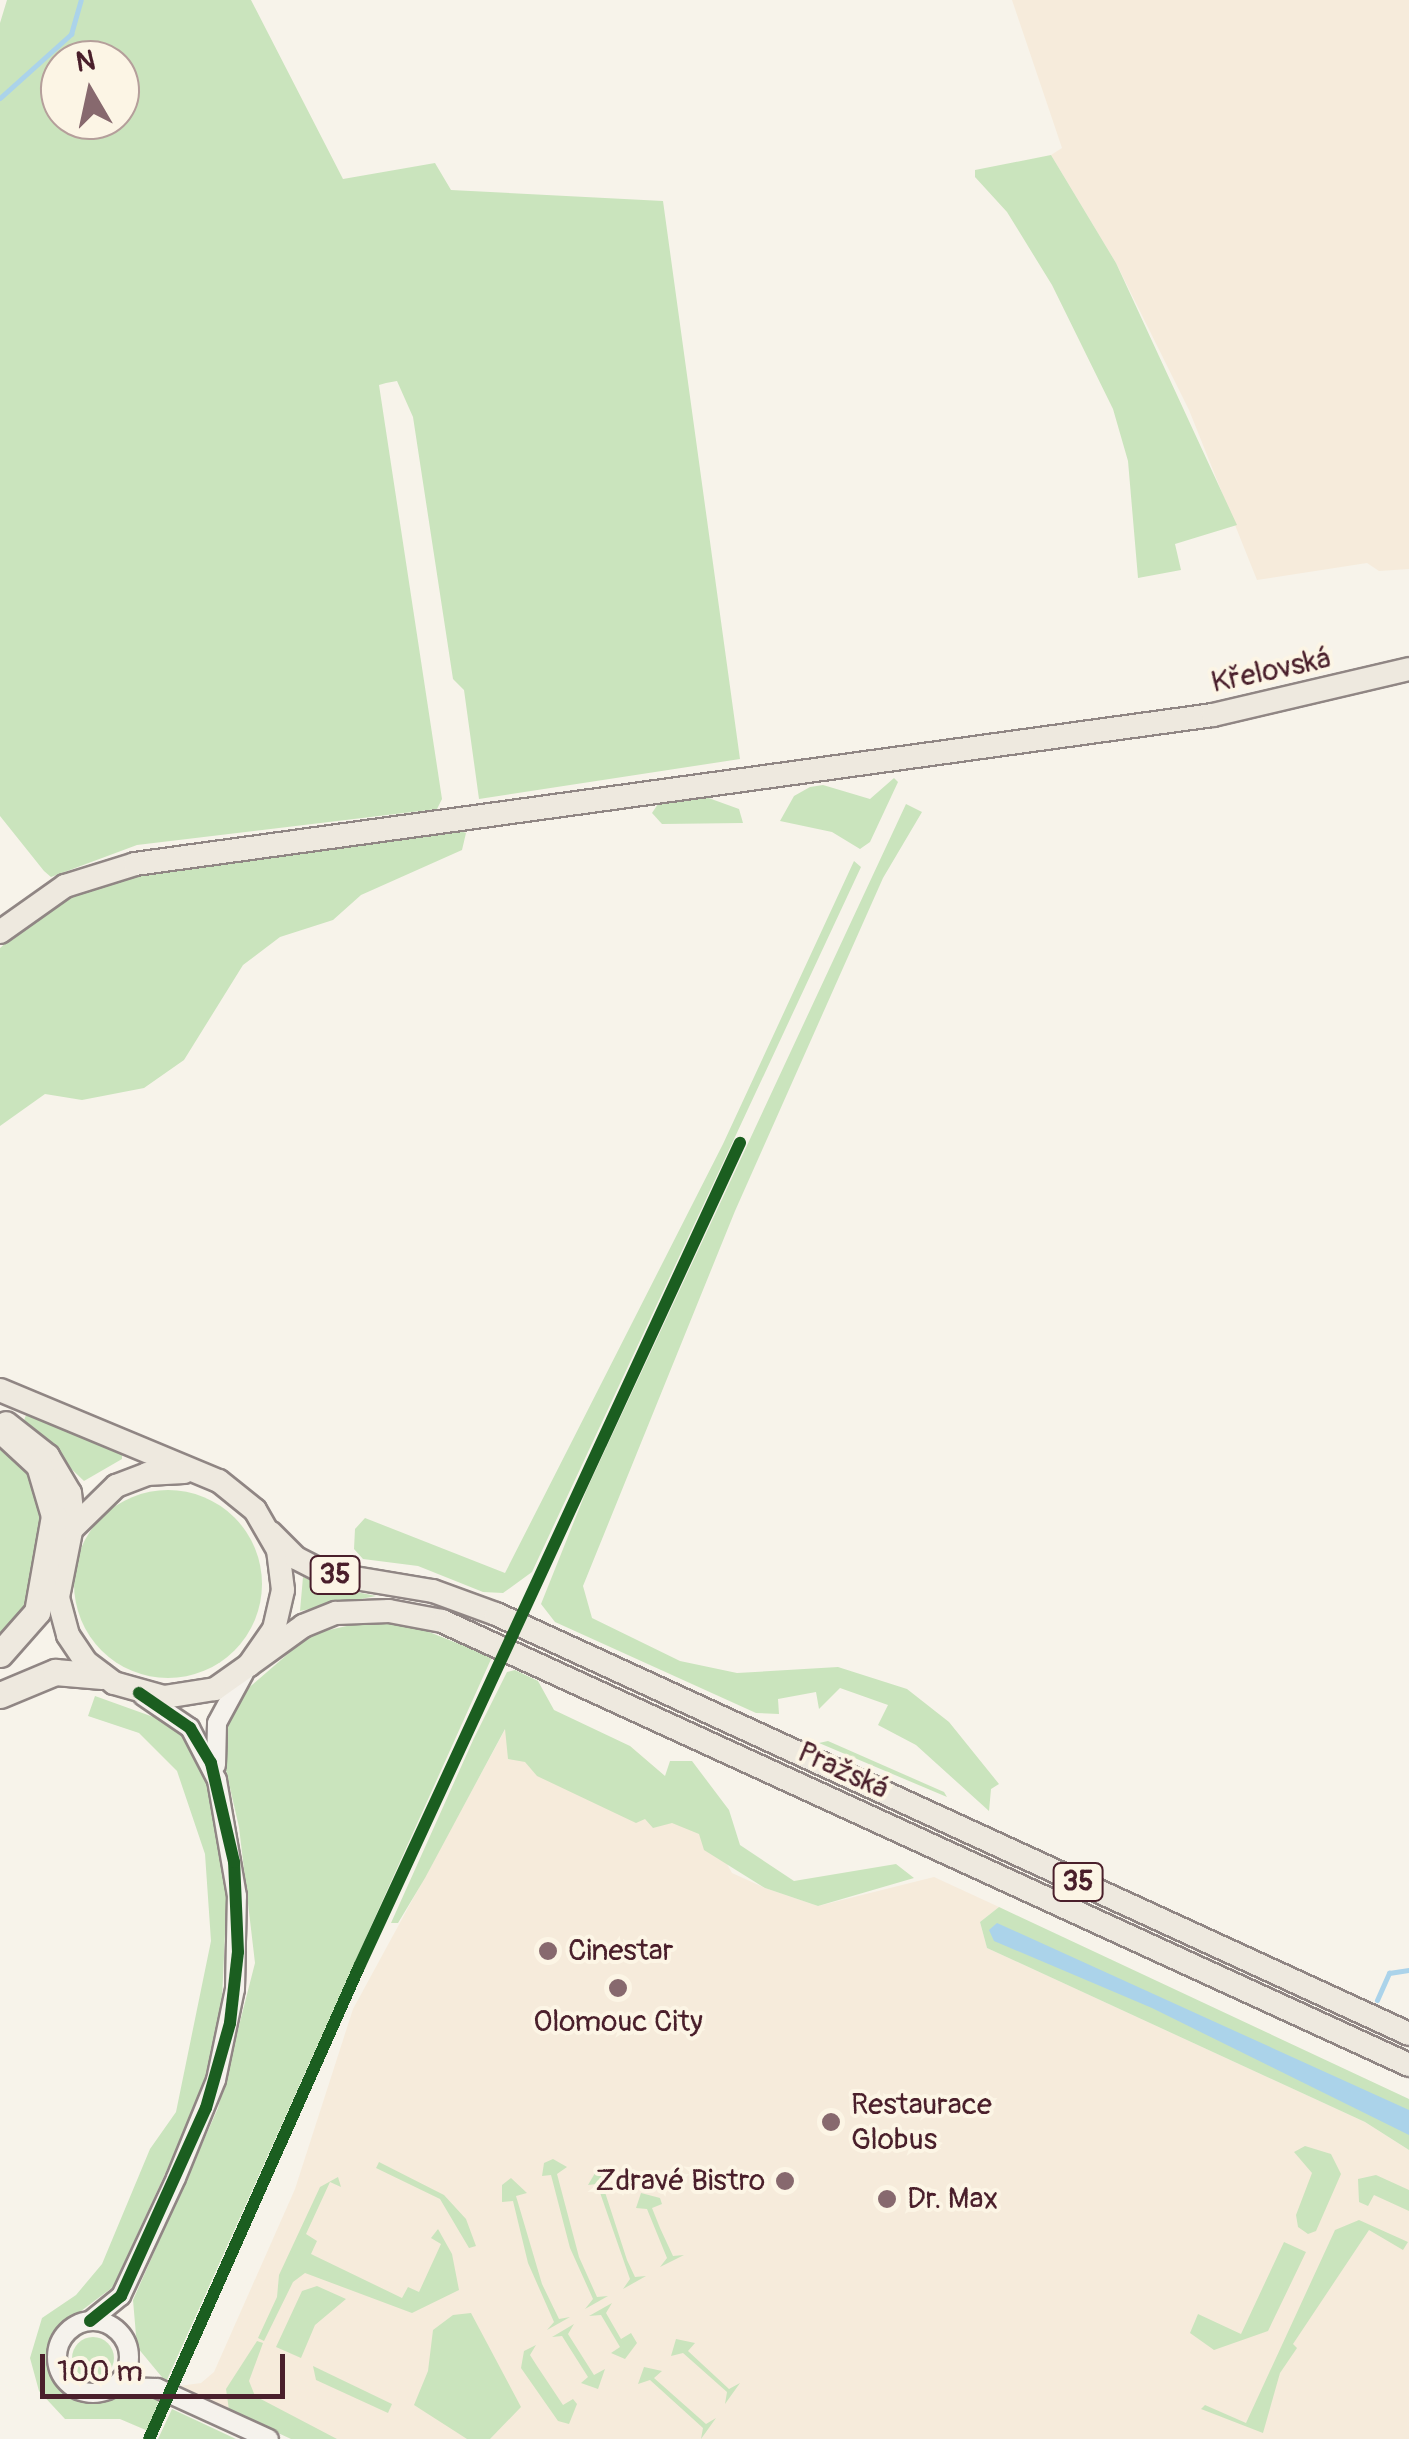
<!DOCTYPE html>
<html>
<head>
<meta charset="utf-8">
<style>
	body { margin:0 }
	#map { position:relative; width:1409px; height:2439px; overflow:hidden; background:#f7f3ea; font-family:Pangolin,sans-serif }
	div>[style] { position:absolute }
	.built>* { inset:0; background:#f6ebdb }
	.green>* { inset:0; background:#cae4bd }
	.round { border-radius:50% }
	.water>* { inset:0; background:#abd3ea }
	.stream>* { height:5px; margin:-2.5px; padding:0 2.5px; transform-origin:2.5px; border-radius:2.5px; background:#abd3ea }
	.roads { filter:drop-shadow(2px 0 #908684) drop-shadow(-2px 0 #908684) drop-shadow(0 2px #908684) drop-shadow(0 -2px #908684) }
	.minor>* { height:18px; margin:-9px; padding:0 9px; transform-origin:9px; border-radius:9px; background:#f5f2ec }
	.minor>.ring { margin:-9px; padding:0; box-sizing:content-box; background:none; border:18px solid #f5f2ec; border-radius:50% }
	.major>* { height:22px; margin:-11px; padding:0 11px; transform-origin:11px; border-radius:11px; background:#eee9df }
	.highway>* { height:25px; margin:-12.5px; padding:0 12.5px; transform-origin:12.5px; border-radius:12.5px; background:#eee9df }
	.cycleway>* { height:12px; margin:-6px; padding:0 6px; transform-origin:6px; border-radius:6px; background:#1b5e20 }
	.dots>* { width:28px; height:28px; translate:-50% -50%; box-sizing:border-box; border:5px solid #fcf5e5; border-radius:50% }
	span { translate:-50% -50%; white-space:nowrap; text-align:center; line-height:1.15; -webkit-text-stroke:8px #fcf5e5; paint-order:stroke }
	.shield-label span { padding:2px 8px; background:#fcf5e5; border:2px solid; border-radius:8px; -webkit-text-stroke-width:0 }
	.shield-label { font-size:28px; color:#4a1f2b; font-weight:700 }
	.street-label { font-size:30px; color:#4a1f2b }
	.poi-label { font-size:30px; color:#4a1f2b }
	.left { translate:0 -50%; text-align:left }
	.right { translate:-100% -50%; text-align:right }
	.north { position:absolute; left:40px; top:40px; width:100px; height:100px; box-sizing:border-box; background:#fcf5e5; border:2px solid #b59f9b; border-radius:50%; rotate:351deg; font-size:28px; font-weight:700; line-height:40px; text-align:center; color:#4a1f2b }
	.north::after { content:''; display:block; margin:auto; width:35px; height:45px; background:#87696e; clip-path:polygon(50% 0,100% 100%,50% 72%,0 100%) }
	.scale { position:absolute; left:40px; top:2354px; width:245px; height:45px; box-sizing:border-box; border:5px solid #4a1f2b; border-top:0; padding-left:12px; font-size:30px; line-height:35px; white-space:nowrap; color:#4a1f2b; -webkit-text-stroke:8px #fcf5e5; paint-order:stroke }
</style>
</head>
<body>
<div id="map">
	<div class="built">
		<i style="clip-path:polygon(1012px 0,1409px 0,1409px 569px,1379px 571px,1367px 563px,1257px 580px,1189px 410px,1116px 263px,1051px 155px,1062px 148px)"></i>
		<i style="clip-path:polygon(507px 1726px,630px 1746px,690px 1798px,732px 1873px,765px 1888px,818px 1906px,934px 1877px,999px 1907px,980px 1922px,987px 1948px,1365px 2122px,1409px 2150px,1409px 2439px,293px 2439px,179px 2386px,201px 2383px,214px 2372px,295px 2189px,353px 2009px)"></i>
	</div>
	<div class="green">
		<i style="clip-path:polygon(evenodd,7px 0,251px 0,343px 179px,435px 163px,451px 190px,663px 201px,740px 759px,479px 799px,464px 690px,453px 679px,413px 417px,397px 381px,386px 383px,379px 385px,442px 799px,437px 809px,137px 845px,51px 877px,44px 871px,0 816px,0 23px,7px 0,60px 60px,120px 60px,120px 120px,60px 120px,60px 60px)"></i>
		<i style="clip-path:polygon(1051px 155px,1116px 263px,1237px 525px,1175px 544px,1181px 570px,1138px 578px,1128px 461px,1113px 409px,1052px 285px,1007px 212px,975px 177px,975px 170px)"></i>
		<i style="clip-path:polygon(894px 778px,898px 782px,870px 842px,860px 849px,832px 832px,780px 821px,794px 796px,810px 787px,823px 785px,870px 799px)"></i>
		<i style="clip-path:polygon(703px 796px,739px 809px,743px 823px,662px 824px,652px 813px,660px 801px)"></i>
		<i style="clip-path:polygon(906px 804px,922px 812px,883px 878px,735px 1211px,583px 1586px,592px 1618px,680px 1661px,737px 1673px,838px 1667px,907px 1689px,949px 1722px,999px 1784px,991px 1789px,989px 1811px,916px 1745px,878px 1725px,888px 1705px,840px 1688px,819px 1709px,816px 1692px,778px 1699px,779px 1714px,756px 1713px,555px 1622px,541px 1604px,587px 1489px)"></i>
		<i style="clip-path:polygon(458px 830px,466px 833px,462px 850px,361px 895px,333px 920px,280px 937px,243px 965px,184px 1060px,144px 1088px,82px 1100px,45px 1094px,0 1126px,0 948px,42px 911px,85px 888px,140px 874px)"></i>
		<i style="clip-path:polygon(854px 861px,861px 867px,532px 1572px,503px 1593px,483px 1592px,418px 1566px,363px 1559px,354px 1549px,355px 1529px,365px 1518px,505px 1573px,723px 1144px)"></i>
		<i style="clip-path:polygon(26px 1415px,122px 1454px,122px 1459px,84px 1481px,23px 1423px)"></i>
		<i style="clip-path:polygon(0 1439px,28px 1464px,45px 1525px,33px 1596px,0 1643px)"></i>
		<i class="round" style="left:74px;top:1490px;width:188px;height:188px"></i>
		<i style="clip-path:polygon(303px 1577px,327px 1586px,376px 1596px,300px 1611px)"></i>
		<i style="clip-path:polygon(369px 1621px,419px 1628px,492px 1657px,166px 2382px,137px 2347px,133px 2300px,218px 2108px,255px 1963px,239px 1827px,221px 1749px,226px 1719px,238px 1697px,311px 1634px)"></i>
		<i style="clip-path:polygon(515px 1670px,538px 1681px,554px 1710px,630px 1746px,665px 1776px,670px 1761px,692px 1761px,729px 1810px,740px 1845px,794px 1881px,896px 1864px,914px 1878px,818px 1906px,765px 1888px,704px 1850px,699px 1834px,672px 1823px,653px 1828px,645px 1819px,636px 1823px,537px 1776px,525px 1762px,508px 1759px,505px 1729px,425px 1878px,398px 1923px,391px 1923px,474px 1738px,507px 1672px)"></i>
		<i style="clip-path:polygon(95px 1696px,159px 1719px,190px 1741px,206px 1776px,227px 1892px,221px 2020px,198px 2102px,113px 2287px,61px 2326px,48px 2351px,53px 2377px,77px 2400px,160px 2397px,148px 2431px,120px 2419px,65px 2419px,39px 2391px,30px 2358px,42px 2318px,76px 2295px,102px 2264px,150px 2149px,176px 2112px,211px 1941px,205px 1854px,177px 1771px,139px 1733px,88px 1716px)"></i>
		<i style="clip-path:polygon(828px 1741px,944px 1792px,947px 1797px,819px 1743px)"></i>
		<i style="clip-path:polygon(999px 1907px,1409px 2099px,1409px 2150px,1365px 2122px,987px 1948px,980px 1922px)"></i>
		<i style="clip-path:polygon(1305px 2146px,1331px 2154px,1341px 2174px,1316px 2231px,1308px 2234px,1298px 2227px,1296px 2215px,1312px 2173px,1294px 2152px)"></i>
		<i style="clip-path:polygon(553px 2159px,567px 2167px,557px 2174px,579px 2257px,597px 2297px,608px 2296px,585px 2309px,593px 2299px,570px 2248px,551px 2175px,542px 2176px,544px 2163px)"></i>
		<i style="clip-path:polygon(379px 2162px,444px 2195px,466px 2219px,476px 2246px,469px 2248px,440px 2199px,376px 2168px)"></i>
		<i style="clip-path:polygon(598px 2168px,612px 2178px,602px 2183px,627px 2260px,635px 2277px,646px 2276px,623px 2289px,630px 2279px,597px 2184px,588px 2185px)"></i>
		<i style="clip-path:polygon(1376px 2175px,1409px 2190px,1409px 2211px,1374px 2195px,1368px 2206px,1359px 2202px,1358px 2179px)"></i>
		<i style="clip-path:polygon(338px 2177px,341px 2187px,330px 2182px,306px 2234px,317px 2241px,311px 2254px,402px 2298px,408px 2287px,419px 2292px,441px 2244px,431px 2238px,438px 2229px,452px 2254px,459px 2290px,412px 2313px,305px 2273px,293px 2282px,264px 2341px,258px 2338px,277px 2297px,279px 2275px,320px 2187px)"></i>
		<i style="clip-path:polygon(511px 2178px,527px 2193px,516px 2196px,542px 2284px,559px 2319px,570px 2317px,547px 2330px,554px 2322px,528px 2263px,513px 2201px,502px 2202px,502px 2185px)"></i>
		<i style="clip-path:polygon(641px 2193px,660px 2198px,662px 2204px,652px 2208px,660px 2228px,673px 2256px,684px 2255px,660px 2267px,667px 2258px,647px 2209px,636px 2208px)"></i>
		<i style="clip-path:polygon(1359px 2220px,1408px 2242px,1403px 2250px,1369px 2230px,1293px 2344px,1297px 2348px,1280px 2373px,1263px 2433px,1201px 2409px,1205px 2405px,1246px 2423px,1335px 2230px)"></i>
		<i style="clip-path:polygon(1284px 2242px,1306px 2252px,1268px 2331px,1214px 2350px,1190px 2333px,1198px 2314px,1241px 2334px)"></i>
		<i style="clip-path:polygon(317px 2286px,346px 2299px,315px 2325px,301px 2358px,276px 2347px,302px 2291px)"></i>
		<i style="clip-path:polygon(612px 2303px,606px 2313px,621px 2339px,631px 2333px,637px 2343px,625px 2359px,611px 2353px,620px 2347px,601px 2315px,589px 2316px)"></i>
		<i style="clip-path:polygon(471px 2313px,521px 2407px,490px 2439px,467px 2439px,414px 2405px,428px 2371px,433px 2330px,453px 2315px)"></i>
		<i style="clip-path:polygon(574px 2324px,568px 2334px,594px 2375px,605px 2369px,598px 2389px,581px 2383px,588px 2377px,562px 2336px,552px 2337px)"></i>
		<i class="round" style="left:72px;top:2337px;width:42px;height:42px"></i>
		<i style="clip-path:polygon(676px 2339px,695px 2343px,688px 2351px,729px 2389px,740px 2383px,725px 2404px,727px 2392px,683px 2353px,671px 2356px)"></i>
		<i style="clip-path:polygon(257px 2341px,263px 2343px,249px 2381px,255px 2396px,337px 2439px,291px 2439px,229px 2410px,226px 2389px)"></i>
		<i style="clip-path:polygon(536px 2345px,530px 2355px,537px 2366px,563px 2405px,573px 2399px,577px 2404px,569px 2424px,558px 2421px,521px 2368px,524px 2351px)"></i>
		<i style="clip-path:polygon(313px 2366px,392px 2404px,388px 2413px,316px 2380px)"></i>
		<i style="clip-path:polygon(644px 2367px,662px 2371px,654px 2378px,706px 2424px,716px 2418px,701px 2439px,703px 2428px,650px 2380px,638px 2384px)"></i>
		<i style="clip-path:polygon(172px 2409px,236px 2439px,158px 2439px)"></i>
	</div>
	<div class="water">
		<i style="clip-path:polygon(997px 1923px,1409px 2110px,1409px 2135px,1152px 2008px,994px 1941px,989px 1930px)"></i>
	</div>
	<div class="stream">
		<i style="left:0;top:98px;width:96px;rotate:-42deg"></i>
		<i style="left:71px;top:34px;width:35px;rotate:-74deg"></i>
		<i style="left:1377px;top:2000px;width:30px;rotate:-66deg"></i>
		<i style="left:1389px;top:1973px;width:20px;rotate:-9deg"></i>
	</div>
	<div class="roads">
		<div class="minor">
			<i style="left:216px;top:1765px;width:42px;rotate:-88.6deg"></i>
			<i style="left:217px;top:1723px;width:57px;rotate:-61.6deg"></i>
			<i style="left:90px;top:2321px;width:40px;rotate:-39deg"></i>
			<i style="left:121px;top:2296px;width:130px;rotate:-65deg"></i>
			<i style="left:176px;top:2178px;width:106px;rotate:-67.8deg"></i>
			<i style="left:216px;top:2080px;width:93px;rotate:-78.2deg"></i>
			<i style="left:235px;top:1989px;width:93px;rotate:-88.8deg"></i>
			<i style="left:237px;top:1896px;width:118px;rotate:-99.8deg"></i>
			<i style="left:217px;top:1780px;width:59px;rotate:-117.4deg"></i>
			<i style="left:190px;top:1728px;width:57px;rotate:-145.8deg"></i>
			<i class="ring" style="left:57px;top:2321px;width:54px;height:54px"></i>
			<i style="left:114px;top:2387px;width:43px;rotate:1.3deg"></i>
			<i style="left:157px;top:2388px;width:123px;rotate:24.5deg"></i>
		</div>
		<div class="major">
			<i style="left:0;top:932px;width:80px;rotate:-35.3deg"></i>
			<i style="left:65px;top:886px;width:73px;rotate:-17.4deg"></i>
			<i style="left:135px;top:864px;width:1088px;rotate:-7.87deg"></i>
			<i style="left:1213px;top:715px;width:201px;rotate:-13.2deg"></i>
			<i style="left:0;top:1390px;width:237px;rotate:22.6deg"></i>
			<i style="left:219px;top:1481px;width:46px;rotate:38.9deg"></i>
			<i style="left:255px;top:1510px;width:46px;rotate:60.1deg"></i>
			<i style="left:278px;top:1550px;width:40px;rotate:82.9deg"></i>
			<i style="left:283px;top:1590px;width:40px;rotate:103deg"></i>
			<i style="left:274px;top:1629px;width:44px;rotate:124.8deg"></i>
			<i style="left:249px;top:1665px;width:42px;rotate:144.8deg"></i>
			<i style="left:215px;top:1689px;width:52px;rotate:171.1deg"></i>
			<i style="left:164px;top:1697px;width:52px;rotate:-164.4deg"></i>
			<i style="left:114px;top:1683px;width:35px;rotate:-143deg"></i>
			<i style="left:86px;top:1662px;width:32px;rotate:-124deg"></i>
			<i style="left:68px;top:1635px;width:39px;rotate:-105deg"></i>
			<i style="left:58px;top:1597px;width:77px;rotate:-78.8deg"></i>
			<i style="left:73px;top:1521px;width:28px;rotate:-96deg"></i>
			<i style="left:70px;top:1493px;width:43px;rotate:-120.7deg"></i>
			<i style="left:48px;top:1456px;width:53px;rotate:-141.8deg"></i>
			<i style="left:72px;top:1529px;width:62px;rotate:-44.3deg"></i>
			<i style="left:116px;top:1486px;width:33px;rotate:-21deg"></i>
			<i style="left:147px;top:1474px;width:37px;rotate:-3deg"></i>
			<i style="left:271px;top:1533px;width:35px;rotate:45deg"></i>
			<i style="left:296px;top:1558px;width:33px;rotate:27deg"></i>
			<i style="left:325px;top:1573px;width:109px;rotate:9.5deg"></i>
			<i style="left:433px;top:1591px;width:67px;rotate:20.1deg"></i>
			<i style="left:496px;top:1614px;width:1005px;rotate:24.7deg"></i>
			<i style="left:249px;top:1665px;width:67px;rotate:-35.8deg"></i>
			<i style="left:303px;top:1626px;width:35px;rotate:-22deg"></i>
			<i style="left:336px;top:1613px;width:53px;rotate:-2.2deg"></i>
			<i style="left:389px;top:1611px;width:54px;rotate:10.7deg"></i>
			<i style="left:442px;top:1621px;width:1064px;rotate:24.66deg"></i>
		</div>
		<div class="highway">
			<i style="left:0;top:1429px;width:53px;rotate:42.7deg"></i>
			<i style="left:39px;top:1465px;width:53px;rotate:73.6deg"></i>
			<i style="left:54px;top:1516px;width:97px;rotate:100deg"></i>
			<i style="left:37px;top:1612px;width:56px;rotate:131.4deg"></i>
			<i style="left:0;top:1695px;width:60px;rotate:-22.7deg"></i>
			<i style="left:55px;top:1672px;width:47px;rotate:4.9deg"></i>
		</div>
	</div>
	<div class="cycleway">
		<i style="left:90px;top:2321px;width:40px;rotate:-39deg"></i>
		<i style="left:121px;top:2296px;width:206px;rotate:-65.7deg"></i>
		<i style="left:206px;top:2108px;width:88px;rotate:-74.2deg"></i>
		<i style="left:230px;top:2023px;width:71px;rotate:-83.6deg"></i>
		<i style="left:238px;top:1952px;width:90px;rotate:-92.5deg"></i>
		<i style="left:234px;top:1862px;width:102px;rotate:-103.1deg"></i>
		<i style="left:211px;top:1763px;width:41px;rotate:-121deg"></i>
		<i style="left:190px;top:1728px;width:62px;rotate:-145.5deg"></i>
		<i style="left:149px;top:2439px;width:517px;rotate:-66.01deg"></i>
		<i style="left:359px;top:1967px;width:908px;rotate:-65.19deg"></i>
	</div>
	<div class="dots">
		<i style="left:548px;top:1951px;background:#87696e"></i>
		<i style="left:618px;top:1988px;background:#87696e"></i>
		<i style="left:831px;top:2122px;background:#87696e"></i>
		<i style="left:785px;top:2181px;background:#87696e"></i>
		<i style="left:887px;top:2199px;background:#87696e"></i>
	</div>
	<div class="shield-label">
		<span style="left:335px;top:1575px">35</span>
		<span style="left:1078px;top:1882px">35</span>
	</div>
	<div class="street-label">
		<span style="left:1271px;top:671px;rotate:-12deg">Křelovská</span>
		<span style="left:843px;top:1771px;rotate:25deg">Pražská</span>
	</div>
	<div class="poi-label">
		<span class="left" style="left:568px;top:1951px">Cinestar</span>
		<span style="left:618px;top:2022px">Olomouc City</span>
		<span class="left" style="left:851px;top:2122px">Restaurace<br>Globus</span>
		<span class="right" style="left:765px;top:2181px">Zdravé Bistro</span>
		<span class="left" style="left:907px;top:2199px">Dr. Max</span>
	</div>
	<div class="north">N</div>
	<div class="scale">100 m</div>
</div>
</body>
</html>
